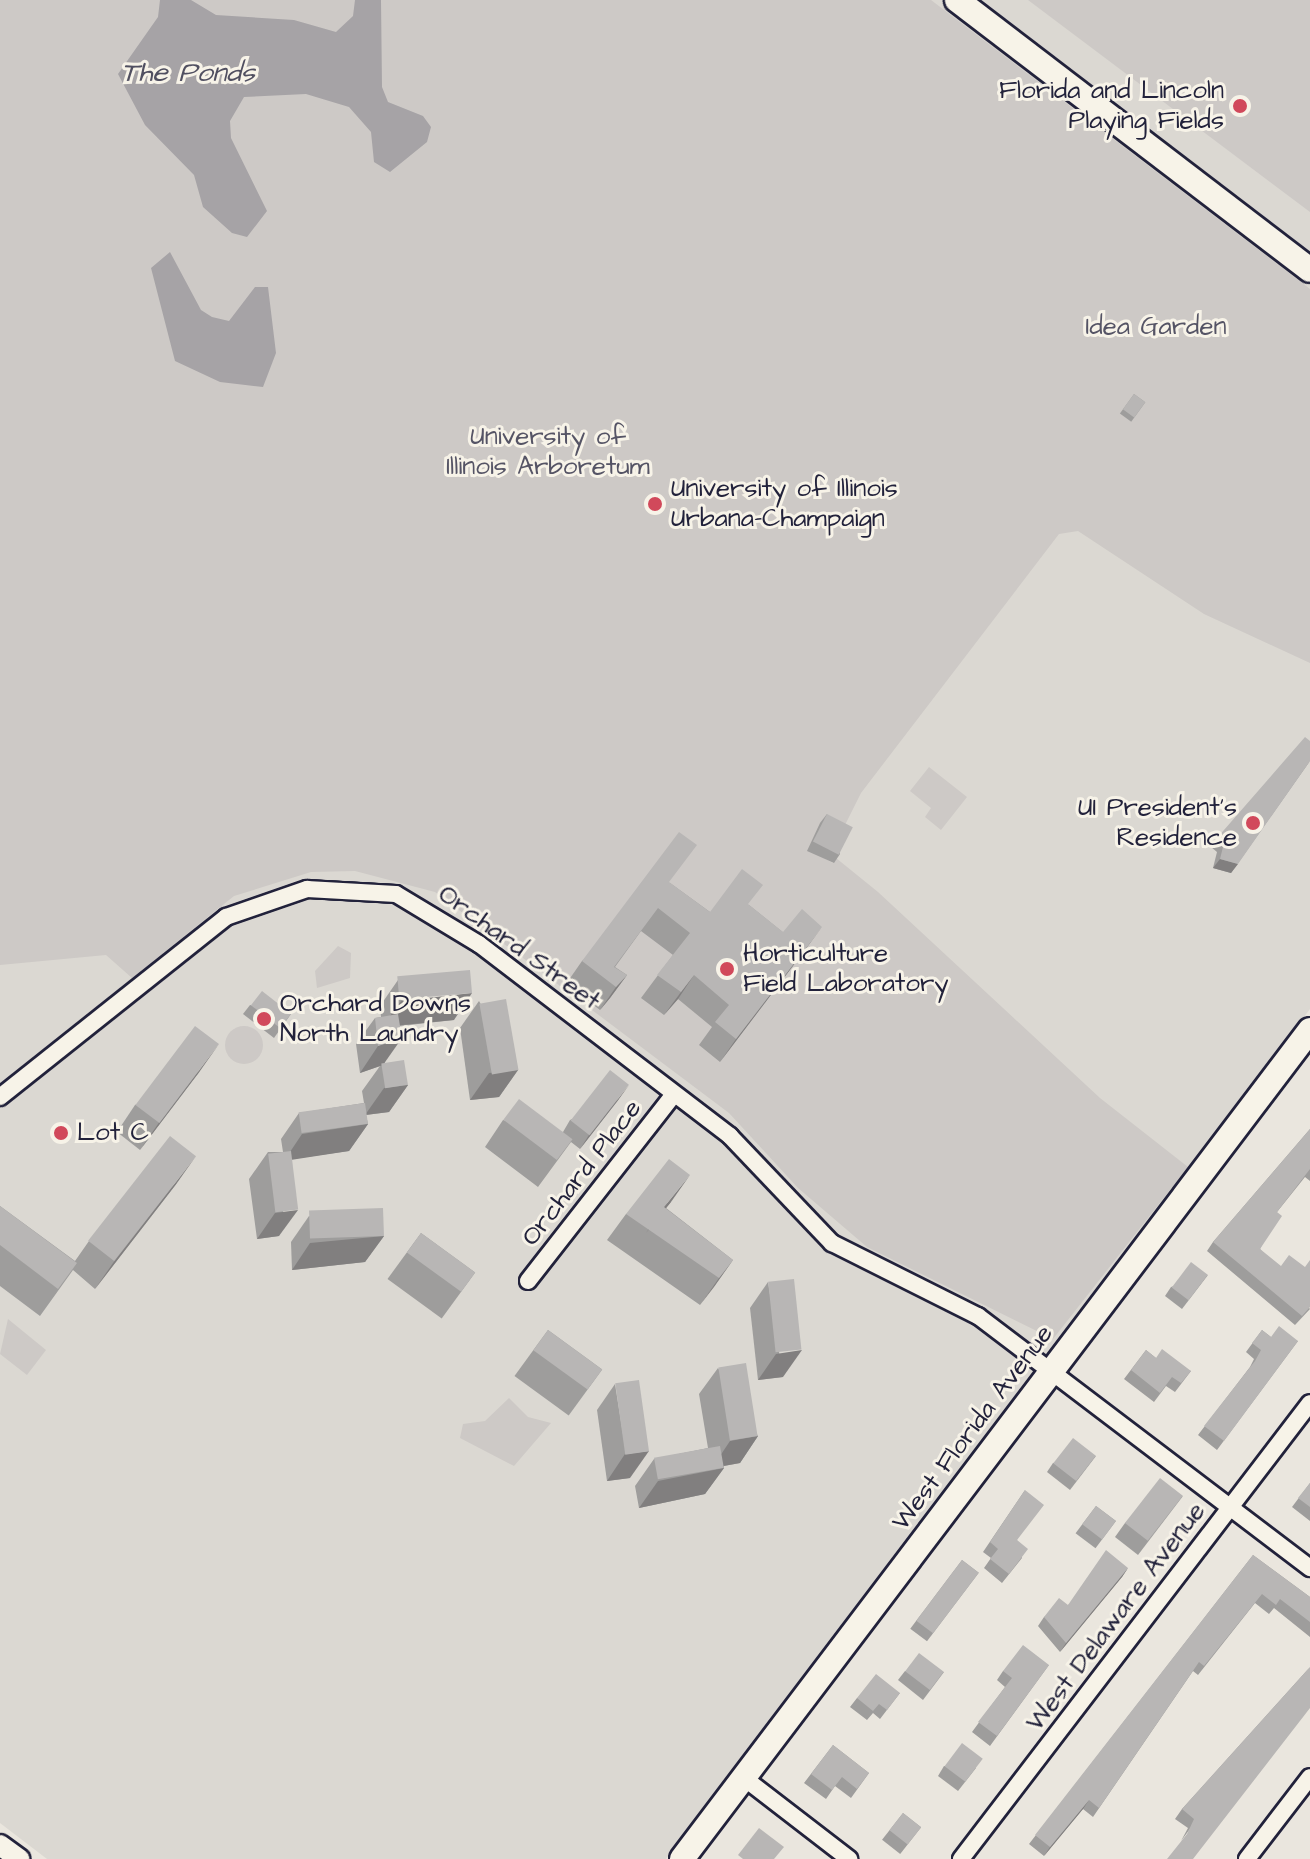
<!DOCTYPE html>
<html>
<head>
<meta charset="utf-8">
<style>
	body { margin:0 }
	#map { position:relative; width:1310px; height:1859px; overflow:hidden; background:#eae6de; font-family:"Architects Daughter",sans-serif }
	div>[style] { position:absolute }
	.built>* { inset:0; background:#dbd8d2 }
	.green>* { inset:0; background:#cdc9c6 }
	.round { border-radius:50% }
	.water>* { inset:0; background:#a6a3a6 }
	.roads { filter:drop-shadow(2px 0 #22223b) drop-shadow(-2px 0 #22223b) drop-shadow(0 2px #22223b) drop-shadow(0 -2px #22223b) }
	.minor>* { height:16px; margin:-8px; padding:0 8px; transform-origin:8px; border-radius:8px; background:#f7f3e8 }
	.tertiary>* { height:20px; margin:-10px; padding:0 10px; transform-origin:10px; border-radius:10px; background:#f7f3e8 }
	.secondary>* { height:24px; margin:-12px; padding:0 12px; transform-origin:12px; border-radius:12px; background:#f7f3e8 }
	.wall>* { inset:0; background:#9e9d9c; transform-origin:0 0 }
	.shaded-wall>* { inset:0; background:#817f7f }
	.building>* { inset:0; background:#b8b6b5; transform-origin:0 0 }
	.dots>* { width:22px; height:22px; translate:-50% -50%; box-sizing:border-box; border:4px solid #f7f3e8; border-radius:50% }
	span { translate:-50% -50%; white-space:nowrap; text-align:center; line-height:1.15; -webkit-text-stroke:6px #f7f3e8; paint-order:stroke }
	.poi-label { font-size:26px; color:#22223b }
	.right { translate:-100% -50%; text-align:right }
	.left { translate:0 -50%; text-align:left }
	.park-label { font-size:26px; color:#555465 }
	.street-label { font-size:26px; color:#22223b }
	.water-label { font-size:28px; color:#504f60; font-style:italic }
</style>
</head>
<body>
<div id="map">
	<div class="built">
		<i style="clip-path:polygon(0 0,1310px 0,1310px 1009px,666px 1859px,47px 1859px,0 1823px)"></i>
	</div>
	<div class="green">
		<i style="clip-path:polygon(0 0,931px 0,1310px 289px,1310px 663px,1204px 614px,1078px 531px,1059px 534px,861px 793px,841px 833px,808px 850px,833px 863px,836px 858px,878px 892px,1100px 1098px,1188px 1167px,1053px 1339px,867px 1247px,798px 1188px,729px 1113px,435px 892px,355px 871px,311px 872px,234px 896px,132px 978px,106px 955px,0 965px)"></i>
		<i style="clip-path:polygon(1028px 0,1310px 0,1310px 212px)"></i>
		<i style="clip-path:polygon(929px 767px,967px 797px,941px 830px,925px 817px,931px 808px,910px 791px)"></i>
		<i style="clip-path:polygon(338px 946px,351px 953px,350px 978px,317px 988px,315px 971px)"></i>
		<i class="round" style="left:225px;top:1026px;width:38px;height:38px"></i>
		<i style="clip-path:polygon(8px 1319px,46px 1350px,27px 1375px,0 1354px)"></i>
		<i style="clip-path:polygon(509px 1398px,528px 1417px,551px 1423px,514px 1466px,460px 1438px,463px 1424px,485px 1421px)"></i>
	</div>
	<div class="water">
		<i style="clip-path:polygon(160px 0,191px 0,216px 15px,294px 20px,336px 32px,353px 16px,355px 0,381px 0,382px 87px,388px 102px,423px 116px,431px 127px,427px 142px,390px 172px,374px 162px,371px 132px,349px 107px,306px 94px,244px 97px,230px 121px,231px 138px,267px 211px,247px 237px,232px 233px,203px 207px,194px 175px,145px 125px,118px 74px,158px 17px)"></i>
		<i style="clip-path:polygon(170px 252px,201px 310px,212px 317px,229px 321px,255px 287px,268px 287px,276px 353px,263px 387px,220px 382px,175px 361px,151px 268px)"></i>
	</div>
	<div class="roads">
		<div class="minor">
			<i style="left:0;top:1097px;width:289px;rotate:-38.5deg"></i>
			<i style="left:226px;top:917px;width:86px;rotate:-19.1deg"></i>
			<i style="left:307px;top:889px;width:89px;rotate:3.2deg"></i>
			<i style="left:396px;top:894px;width:97px;rotate:31.1deg"></i>
			<i style="left:479px;top:944px;width:316px;rotate:37.4deg"></i>
			<i style="left:730px;top:1136px;width:148px;rotate:46.4deg"></i>
			<i style="left:832px;top:1243px;width:163px;rotate:26.6deg"></i>
			<i style="left:978px;top:1316px;width:417px;rotate:37.2deg"></i>
			<i style="left:528px;top:1281px;width:237px;rotate:-52deg"></i>
			<i style="left:744px;top:1778px;width:133px;rotate:37.6deg"></i>
			<i style="left:961px;top:1859px;width:574px;rotate:-52.57deg"></i>
			<i style="left:1247px;top:1859px;width:103px;rotate:-52.5deg"></i>
		</div>
		<div class="tertiary">
			<i style="left:0;top:1845px;width:24px;rotate:36deg"></i>
		</div>
		<div class="secondary">
			<i style="left:957px;top:0;width:444px;rotate:37.4deg"></i>
			<i style="left:682px;top:1859px;width:1040px;rotate:-52.85deg"></i>
		</div>
	</div>
	<div class="wall">
		<i style="left:1134px;top:394px;width:14px;height:24px;rotate:36deg"></i>
		<i style="clip-path:polygon(1310px 761px,1231px 873px,1213px 868px,1217px 852px,1211px 847px,1217px 838px)"></i>
		<i style="clip-path:polygon(827px 814px,840px 854px,834px 863px,807px 851px,820px 823px)"></i>
		<i style="clip-path:polygon(670px 883px,710px 912px,749px 905px,805px 950px,720px 1062px,699px 1045px,712px 1027px,678px 999px,664px 1015px,641px 998px,673px 955px,641px 931px,615px 967px,627px 975px,610px 998px,600px 1010px,566px 984px,582px 961px)"></i>
		<i style="clip-path:polygon(398px 980px,454px 1020px,400px 1026px,384px 1064px,408px 1085px,389px 1112px,366px 1115px,368px 1124px,349px 1151px,292px 1159px,279px 1236px,257px 1239px,249px 1179px,268px 1152px,283px 1152px,281px 1139px,299px 1113px,364px 1103px,362px 1091px,380px 1066px,360px 1073px,356px 1044px,375px 1018px,381px 1017px,380px 1006px)"></i>
		<i style="clip-path:polygon(479px 1001px,518px 1070px,499px 1097px,470px 1100px,460px 1028px)"></i>
		<i style="clip-path:polygon(250px 1005px,291px 1014px,274px 1038px,243px 1014px)"></i>
		<i style="clip-path:polygon(200px 1071px,140px 1150px,117px 1132px,135px 1105px)"></i>
		<i style="clip-path:polygon(619px 1099px,580px 1149px,571px 1142px,538px 1187px,485px 1147px,503px 1120px,563px 1132px,570px 1120px)"></i>
		<i style="clip-path:polygon(1310px 1129px,1310px 1181px,1305px 1177px,1277px 1212px,1260px 1249px,1310px 1309px,1295px 1325px,1207px 1251px,1213px 1242px)"></i>
		<i style="clip-path:polygon(177px 1183px,95px 1289px,73px 1270px,40px 1316px,0 1286px,0 1206px,75px 1261px,89px 1241px)"></i>
		<i style="clip-path:polygon(671px 1202px,666px 1208px,733px 1260px,700px 1305px,607px 1240px,626px 1214px)"></i>
		<i style="clip-path:polygon(309px 1216px,384px 1236px,365px 1262px,292px 1270px,291px 1242px)"></i>
		<i style="left:421px;top:1233px;width:67px;height:57px;rotate:36deg"></i>
		<i style="clip-path:polygon(1208px 1275px,1182px 1309px,1165px 1296px,1171px 1287px)"></i>
		<i style="clip-path:polygon(768px 1282px,783px 1377px,758px 1380px,750px 1308px)"></i>
		<i style="left:548px;top:1330px;width:67px;height:57px;rotate:36deg"></i>
		<i style="clip-path:polygon(1262px 1330px,1271px 1337px,1298px 1341px,1217px 1450px,1198px 1435px,1250px 1367px,1254px 1359px,1246px 1352px)"></i>
		<i style="clip-path:polygon(1146px 1350px,1156px 1358px,1191px 1371px,1175px 1392px,1166px 1386px,1154px 1402px,1124px 1379px)"></i>
		<i style="clip-path:polygon(718px 1368px,758px 1436px,740px 1463px,724px 1466px,724px 1468px,705px 1494px,639px 1508px,635px 1486px,654px 1459px,708px 1448px,699px 1394px)"></i>
		<i style="clip-path:polygon(615px 1384px,630px 1478px,607px 1481px,597px 1410px)"></i>
		<i style="clip-path:polygon(1096px 1456px,1070px 1490px,1047px 1472px,1053px 1463px)"></i>
		<i style="clip-path:polygon(1310px 1483px,1310px 1521px,1292px 1507px)"></i>
		<i style="clip-path:polygon(1025px 1490px,1017px 1540px,1022px 1558px,1002px 1583px,984px 1568px,991px 1558px,983px 1552px)"></i>
		<i style="clip-path:polygon(1183px 1496px,1138px 1555px,1115px 1537px,1125px 1523px)"></i>
		<i style="left:1096px;top:1506px;width:25px;height:34px;rotate:37deg"></i>
		<i style="clip-path:polygon(1253px 1555px,1310px 1597px,1310px 1637px,1274px 1608px,1269px 1614px,1255px 1603px,1198px 1675px,1193px 1671px,1093px 1817px,1083px 1809px,1044px 1856px,1029px 1844px)"></i>
		<i style="left:962px;top:1560px;width:21px;height:86px;rotate:37deg"></i>
		<i style="clip-path:polygon(1128px 1568px,1122px 1577px,1060px 1652px,1038px 1626px,1044px 1617px,1068px 1605px)"></i>
		<i style="clip-path:polygon(1049px 1665px,990px 1746px,972px 1732px,1005px 1687px,997px 1680px,1003px 1671px)"></i>
		<i style="clip-path:polygon(1310px 1667px,1181px 1841px,1188px 1828px,1175px 1819px,1182px 1809px)"></i>
		<i style="clip-path:polygon(905px 1671px,944px 1672px,923px 1700px,898px 1680px)"></i>
		<i style="clip-path:polygon(900px 1693px,880px 1719px,873px 1713px,867px 1720px,850px 1707px,857px 1698px)"></i>
		<i style="clip-path:polygon(833px 1745px,869px 1773px,851px 1798px,835px 1786px,826px 1799px,804px 1783px)"></i>
		<i style="clip-path:polygon(944px 1766px,976px 1768px,958px 1791px,938px 1776px)"></i>
		<i style="left:903px;top:1813px;width:23px;height:34px;rotate:38deg"></i>
	</div>
	<div class="shaded-wall">
		<i style="clip-path:polygon(1220px 859px,1238px 864px,1231px 873px,1213px 868px)"></i>
		<i style="clip-path:polygon(822px 927px,805px 950px,720px 1062px,736px 1039px)"></i>
		<i style="clip-path:polygon(627px 975px,610px 998px,600px 1010px,616px 987px)"></i>
		<i style="clip-path:polygon(694px 975px,678px 999px,664px 1015px,681px 992px)"></i>
		<i style="clip-path:polygon(472px 993px,454px 1020px,382px 1027px,401px 1001px)"></i>
		<i style="clip-path:polygon(402px 1038px,383px 1065px,360px 1073px,378px 1046px)"></i>
		<i style="clip-path:polygon(219px 1044px,200px 1071px,140px 1150px,158px 1124px)"></i>
		<i style="clip-path:polygon(518px 1070px,499px 1097px,470px 1100px,489px 1073px)"></i>
		<i style="clip-path:polygon(408px 1085px,389px 1112px,365px 1115px,384px 1088px)"></i>
		<i style="clip-path:polygon(629px 1085px,619px 1099px,580px 1149px,589px 1135px)"></i>
		<i style="clip-path:polygon(368px 1124px,349px 1151px,284px 1161px,302px 1134px)"></i>
		<i style="clip-path:polygon(196px 1156px,177px 1183px,95px 1289px,113px 1263px)"></i>
		<i style="clip-path:polygon(690px 1175px,671px 1202px,646px 1233px,664px 1207px)"></i>
		<i style="clip-path:polygon(298px 1210px,279px 1236px,257px 1239px,275px 1213px)"></i>
		<i style="clip-path:polygon(384px 1236px,365px 1262px,292px 1270px,310px 1243px)"></i>
		<i style="clip-path:polygon(733px 1260px,714px 1287px,700px 1305px,719px 1278px)"></i>
		<i style="clip-path:polygon(802px 1350px,783px 1377px,758px 1380px,776px 1354px)"></i>
		<i style="clip-path:polygon(758px 1436px,740px 1463px,712px 1468px,730px 1441px)"></i>
		<i style="clip-path:polygon(649px 1451px,630px 1478px,607px 1481px,625px 1454px)"></i>
		<i style="clip-path:polygon(724px 1468px,705px 1494px,639px 1508px,658px 1481px)"></i>
		<i style="clip-path:polygon(1128px 1568px,1122px 1577px,1060px 1652px,1066px 1643px)"></i>
		<i style="clip-path:polygon(1089px 1800px,1083px 1809px,1044px 1856px,1050px 1847px)"></i>
	</div>
	<div class="building">
		<i style="left:1134px;top:394px;width:14px;height:19px;rotate:36deg"></i>
		<i style="clip-path:polygon(1305px 737px,1310px 741px,1310px 761px,1238px 864px,1220px 859px,1224px 843px,1217px 838px)"></i>
		<i style="left:827px;top:814px;width:29px;height:31px;rotate:27deg"></i>
		<i style="clip-path:polygon(679px 832px,697px 845px,669px 882px,710px 912px,742px 869px,763px 885px,748px 904px,783px 932px,802px 909px,822px 927px,736px 1039px,715px 1022px,729px 1005px,694px 975px,681px 992px,657px 975px,690px 933px,658px 908px,614px 967px,627px 975px,616px 987px,582px 961px)"></i>
		<i style="left:470px;top:970px;width:23px;height:73px;rotate:85deg"></i>
		<i style="left:262px;top:991px;width:37px;height:18px;rotate:38deg"></i>
		<i style="left:506px;top:999px;width:72px;height:27px;rotate:80deg"></i>
		<i style="clip-path:polygon(398px 1014px,402px 1038px,378px 1046px,375px 1018px)"></i>
		<i style="left:195px;top:1026px;width:30px;height:99px;rotate:37deg"></i>
		<i style="left:404px;top:1060px;width:25px;height:23px;rotate:81deg"></i>
		<i style="left:610px;top:1070px;width:24px;height:64px;rotate:38deg"></i>
		<i style="left:519px;top:1099px;width:67px;height:26px;rotate:37deg"></i>
		<i style="left:365px;top:1103px;width:21px;height:67px;rotate:82deg"></i>
		<i style="clip-path:polygon(1310px 1129px,1310px 1169px,1277px 1212px,1282px 1216px,1260px 1249px,1281px 1266px,1289px 1255px,1305px 1267px,1310px 1260px,1310px 1307px,1302px 1316px,1213px 1242px)"></i>
		<i style="left:170px;top:1136px;width:33px;height:133px;rotate:38deg"></i>
		<i style="left:291px;top:1151px;width:59px;height:23px;rotate:83deg"></i>
		<i style="clip-path:polygon(669px 1159px,690px 1175px,664px 1207px,733px 1260px,719px 1278px,626px 1214px)"></i>
		<i style="clip-path:polygon(0 1206px,77px 1263px,58px 1289px,0 1245px)"></i>
		<i style="left:383px;top:1208px;width:28px;height:74px;rotate:88deg"></i>
		<i style="left:421px;top:1233px;width:67px;height:24px;rotate:36deg"></i>
		<i style="left:1191px;top:1262px;width:21px;height:32px;rotate:37deg"></i>
		<i style="left:794px;top:1279px;width:71px;height:26px;rotate:84deg"></i>
		<i style="clip-path:polygon(1279px 1326px,1298px 1341px,1224px 1441px,1204px 1426px,1255px 1361px,1261px 1350px,1252px 1343px,1262px 1330px,1271px 1337px)"></i>
		<i style="left:548px;top:1330px;width:67px;height:25px;rotate:36deg"></i>
		<i style="clip-path:polygon(1162px 1349px,1191px 1371px,1181px 1383px,1172px 1377px,1160px 1393px,1131px 1370px,1146px 1350px,1156px 1358px)"></i>
		<i style="left:746px;top:1363px;width:74px;height:28px;rotate:81deg"></i>
		<i style="left:639px;top:1380px;width:72px;height:24px;rotate:82deg"></i>
		<i style="left:1073px;top:1438px;width:29px;height:32px;rotate:38deg"></i>
		<i style="left:720px;top:1446px;width:22px;height:67px;rotate:80deg"></i>
		<i style="left:1160px;top:1478px;width:29px;height:57px;rotate:38deg"></i>
		<i style="clip-path:polygon(1310px 1483px,1310px 1507px,1298px 1498px)"></i>
		<i style="clip-path:polygon(1025px 1490px,1044px 1505px,1017px 1540px,1028px 1549px,1009px 1574px,990px 1559px,998px 1549px,990px 1542px)"></i>
		<i style="left:1096px;top:1506px;width:25px;height:23px;rotate:37deg"></i>
		<i style="clip-path:polygon(1106px 1550px,1128px 1568px,1066px 1643px,1044px 1617px,1059px 1598px,1068px 1605px)"></i>
		<i style="clip-path:polygon(1253px 1555px,1310px 1597px,1310px 1622px,1280px 1599px,1276px 1605px,1262px 1594px,1204px 1666px,1199px 1662px,1099px 1808px,1089px 1800px,1050px 1847px,1035px 1835px)"></i>
		<i style="left:962px;top:1560px;width:21px;height:76px;rotate:37deg"></i>
		<i style="clip-path:polygon(1023px 1645px,1049px 1665px,997px 1736px,978px 1722px,1012px 1678px,1003px 1671px)"></i>
		<i style="left:919px;top:1653px;width:31px;height:23px;rotate:37deg"></i>
		<i style="clip-path:polygon(1310px 1667px,1310px 1708px,1193px 1859px,1167px 1859px,1187px 1834px,1194px 1819px,1182px 1809px)"></i>
		<i style="clip-path:polygon(876px 1674px,900px 1693px,887px 1710px,879px 1704px,873px 1711px,857px 1698px)"></i>
		<i style="left:962px;top:1743px;width:26px;height:29px;rotate:37deg"></i>
		<i style="clip-path:polygon(833px 1745px,869px 1773px,857px 1789px,842px 1777px,832px 1790px,811px 1774px)"></i>
		<i style="left:903px;top:1813px;width:23px;height:22px;rotate:38deg"></i>
		<i style="clip-path:polygon(759px 1828px,784px 1847px,774px 1859px,743px 1859px,738px 1855px)"></i>
	</div>
	<div class="dots">
		<i style="left:1240px;top:106px;background:#d1495b"></i>
		<i style="left:655px;top:504px;background:#d1495b"></i>
		<i style="left:1253px;top:823px;background:#d1495b"></i>
		<i style="left:727px;top:969px;background:#d1495b"></i>
		<i style="left:264px;top:1019px;background:#d1495b"></i>
		<i style="left:61px;top:1133px;background:#d1495b"></i>
	</div>
	<div class="poi-label">
		<span class="right" style="left:1224px;top:106px">Florida and Lincoln<br>Playing Fields</span>
		<span class="left" style="left:671px;top:504px">University of Illinois<br>Urbana-Champaign</span>
		<span class="right" style="left:1237px;top:823px">UI President's<br>Residence</span>
		<span class="left" style="left:743px;top:969px">Horticulture<br>Field Laboratory</span>
		<span class="left" style="left:280px;top:1019px">Orchard Downs<br>North Laundry</span>
		<span class="left" style="left:77px;top:1133px">Lot C</span>
	</div>
	<div class="park-label">
		<span style="left:1156px;top:327px">Idea Garden</span>
		<span style="left:548px;top:452px">University of<br>Illinois Arboretum</span>
	</div>
	<div class="street-label">
		<span style="left:519px;top:948px;rotate:36deg">Orchard Street</span>
		<span style="left:582px;top:1173px;rotate:-52deg">Orchard Place</span>
		<span style="left:973px;top:1428px;rotate:-53deg">West Florida Avenue</span>
		<span style="left:1116px;top:1617px;rotate:-53deg">West Delaware Avenue</span>
	</div>
	<div class="water-label">
		<span style="left:188px;top:73px">The Ponds</span>
	</div>
</div>
</body>
</html>
